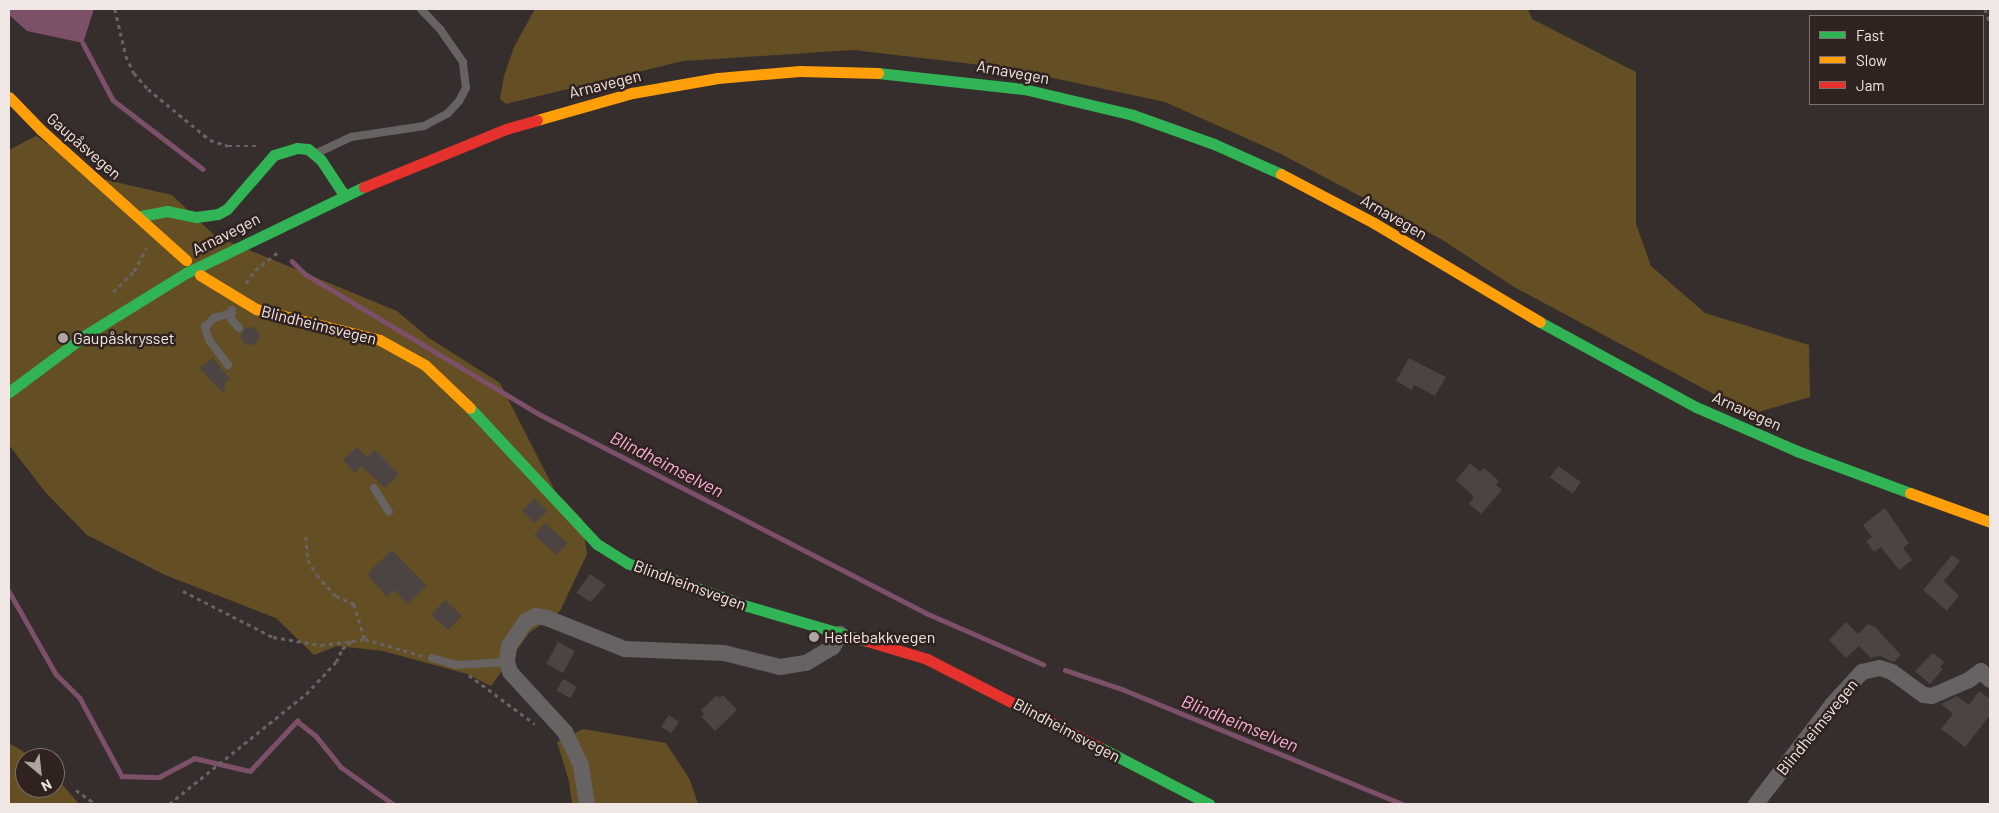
<!DOCTYPE html>
<html>
<head>
<meta charset="utf-8">
<style>
	body { margin:0 }
	#map { position:relative; width:1999px; height:813px; overflow:hidden; background:#362e2c; font-family:Barlow,sans-serif }
	div>[style] { position:absolute }
	.forest>* { inset:0; background:#634f23 }
	.water>* { inset:0; background:#7b5068 }
	.stream>* { height:4.5px; margin:-2.25px; padding:0 2.25px; transform-origin:2.25px; border-radius:2.25px; background:#7b5068 }
	.building>* { inset:0; background:#4b4442; transform-origin:0 0 }
	.round { border-radius:50% }
	.path>* { height:2.5px; margin-top:-1.25px; transform-origin:0; background:repeating-linear-gradient(90deg,#686463 0 4px,transparent 0 8px) }
	.lane>* { height:8px; margin:-4px; padding:0 4px; transform-origin:4px; border-radius:4px; background:#666362 }
	.street>* { height:16px; margin:-8px; padding:0 8px; transform-origin:8px; border-radius:8px; background:#666362 }
	.fast>* { height:11px; margin:-5.5px; padding:0 5.5px; transform-origin:5.5px; border-radius:5.5px; background:#30b455 }
	.slow>* { height:11px; margin:-5.5px; padding:0 5.5px; transform-origin:5.5px; border-radius:5.5px; background:#ff9f0a }
	.jam>* { height:11px; margin:-5.5px; padding:0 5.5px; transform-origin:5.5px; border-radius:5.5px; background:#e5322d }
	.dots>* { width:14px; height:14px; translate:-50% -50%; box-sizing:border-box; border:2px solid #30221f; border-radius:50% }
	span { translate:-50% -50%; white-space:nowrap; text-align:center; line-height:1.15; -webkit-text-stroke:5px #30221f; paint-order:stroke }
	.street-label { font-size:16px; color:#f0e6e3 }
	.poi-label { font-size:16px; color:#f0e6e3 }
	.left { translate:0 -50%; text-align:left }
	.water-label { font-size:18px; color:#faaed9; font-style:italic }
	.frame { position:absolute; inset:0; border:10px solid #f0e6e3; pointer-events:none }
	.legend { position:absolute; left:1809px; top:15px; width:175px; height:90px; box-sizing:border-box; background:#30221f; border:1px solid #7d706d; margin:0; padding:6px 9px; list-style:none; font-size:15px; color:#f0e6e3 }
	.legend li { display:flex; align-items:center; gap:10px; height:25px }
	.legend b { width:25px; border:1px solid #7d706d }
	.north { position:absolute; left:15px; top:748px; width:50px; height:50px; box-sizing:border-box; background:#30221f; border:1px solid #7d706d; border-radius:50%; rotate:152deg; font-size:14px; font-weight:700; line-height:20px; text-align:center; color:#f0e6e3 }
	.north::after { content:''; display:block; margin:auto; width:18px; height:22px; background:#afa6a3; clip-path:polygon(50% 0,100% 100%,50% 72%,0 100%) }
</style>
</head>
<body>
<div id="map">
	<div class="forest">
		<i style="clip-path:polygon(535px 9px,1528px 9px,1532px 19px,1636px 72px,1636px 224px,1651px 266px,1705px 313px,1809px 345px,1810px 397px,1751px 414px,1514px 287px,1441px 239px,1279px 153px,1165px 102px,1007px 68px,853px 50px,683px 61px,506px 104px,500px 99px,504px 76px,514px 47px)"></i>
		<i style="clip-path:polygon(36px 136px,98px 178px,172px 195px,215px 236px,397px 311px,429px 338px,500px 383px,555px 491px,582px 519px,587px 554px,560px 611px,529px 633px,491px 686px,467px 674px,383px 651px,337px 646px,314px 655px,276px 618px,165px 575px,87px 535px,46px 493px,9px 445px,9px 150px)"></i>
		<i style="clip-path:polygon(583px 729px,666px 743px,690px 780px,698px 804px,572px 804px,569px 781px,557px 742px)"></i>
		<i style="clip-path:polygon(9px 743px,34px 758px,25px 758px,25px 788px,55px 788px,55px 776px,79px 804px,9px 804px)"></i>
	</div>
	<div class="water">
		<i style="clip-path:polygon(9px 9px,94px 9px,83px 43px,27px 31px,9px 15px)"></i>
	</div>
	<div class="stream">
		<i style="left:83px;top:43px;width:64px;rotate:62.2deg"></i>
		<i style="left:113px;top:100px;width:113px;rotate:37.5deg"></i>
		<i style="left:292px;top:261px;width:18px;rotate:45deg"></i>
		<i style="left:305px;top:274px;width:273px;rotate:30.9deg"></i>
		<i style="left:539px;top:414px;width:435px;rotate:27.2deg"></i>
		<i style="left:926px;top:613px;width:128px;rotate:23.6deg"></i>
		<i style="left:9px;top:591px;width:95px;rotate:60.5deg"></i>
		<i style="left:56px;top:674px;width:34px;rotate:45deg"></i>
		<i style="left:80px;top:698px;width:89px;rotate:61.7deg"></i>
		<i style="left:122px;top:776px;width:37px;rotate:2deg"></i>
		<i style="left:159px;top:777px;width:40px;rotate:-28deg"></i>
		<i style="left:194px;top:758px;width:57px;rotate:13.1deg"></i>
		<i style="left:250px;top:771px;width:69px;rotate:-46.8deg"></i>
		<i style="left:297px;top:721px;width:24px;rotate:38deg"></i>
		<i style="left:316px;top:736px;width:40px;rotate:51deg"></i>
		<i style="left:341px;top:767px;width:64px;rotate:35.4deg"></i>
		<i style="left:1065px;top:670px;width:60px;rotate:18.4deg"></i>
		<i style="left:1122px;top:689px;width:304px;rotate:22.3deg"></i>
	</div>
	<div class="building">
		<i class="round" style="left:241px;top:327px;width:18px;height:18px"></i>
		<i style="clip-path:polygon(213px 358px,230px 379px,225px 383px,224px 394px,199px 368px)"></i>
		<i style="clip-path:polygon(1409px 358px,1446px 377px,1435px 396px,1414px 385px,1412px 390px,1396px 381px)"></i>
		<i style="clip-path:polygon(357px 447px,367px 457px,375px 450px,399px 474px,385px 488px,361px 466px,355px 473px,343px 460px)"></i>
		<i style="clip-path:polygon(1470px 463px,1480px 472px,1484px 468px,1499px 481px,1496px 485px,1502px 490px,1481px 514px,1469px 504px,1474px 497px,1456px 480px)"></i>
		<i style="left:1558px;top:466px;width:28px;height:14px;rotate:35deg"></i>
		<i style="left:535px;top:498px;width:18px;height:18px;rotate:47deg"></i>
		<i style="clip-path:polygon(1885px 508px,1909px 543px,1903px 548px,1912px 560px,1899px 570px,1881px 547px,1874px 552px,1866px 541px,1872px 537px,1863px 525px)"></i>
		<i style="left:545px;top:523px;width:30px;height:16px;rotate:42deg"></i>
		<i style="clip-path:polygon(392px 550px,427px 586px,408px 604px,394px 590px,387px 597px,369px 577px,369px 572px)"></i>
		<i style="clip-path:polygon(1952px 555px,1960px 561px,1944px 581px,1959px 596px,1947px 611px,1923px 590px)"></i>
		<i style="clip-path:polygon(590px 574px,606px 585px,591px 602px,576px 593px)"></i>
		<i style="left:445px;top:600px;width:23px;height:20px;rotate:43deg"></i>
		<i style="clip-path:polygon(1846px 622px,1858px 634px,1868px 624px,1875px 627px,1901px 655px,1894px 662px,1880px 656px,1871px 658px,1859px 646px,1846px 658px,1829px 640px)"></i>
		<i style="left:558px;top:642px;width:19px;height:25px;rotate:28deg"></i>
		<i style="clip-path:polygon(1933px 653px,1944px 662px,1940px 667px,1943px 669px,1930px 684px,1915px 671px)"></i>
		<i style="left:563px;top:679px;width:16px;height:13px;rotate:30deg"></i>
		<i style="clip-path:polygon(1979px 691px,1990px 699px,1990px 715px,1965px 747px,1941px 729px,1953px 714px,1941px 704px,1957px 696px,1969px 705px)"></i>
		<i style="clip-path:polygon(717px 695px,720px 698px,723px 695px,737px 710px,715px 731px,701px 716px,704px 714px,701px 710px)"></i>
		<i style="left:669px;top:715px;width:12px;height:14px;rotate:35deg"></i>
	</div>
	<div class="path">
		<i style="left:115px;top:9px;width:48px;rotate:76.8deg"></i>
		<i style="left:126px;top:56px;width:19px;rotate:65deg"></i>
		<i style="left:134px;top:73px;width:21px;rotate:49deg"></i>
		<i style="left:148px;top:89px;width:80px;rotate:39.4deg"></i>
		<i style="left:210px;top:140px;width:19px;rotate:18deg"></i>
		<i style="left:228px;top:146px;width:30px"></i>
		<i style="left:1985px;top:9px;width:15px;rotate:70deg"></i>
		<i style="left:246px;top:283px;width:16px;rotate:-55deg"></i>
		<i style="left:255px;top:270px;width:28px;rotate:-38deg"></i>
		<i style="left:113px;top:292px;width:30px;rotate:-45deg"></i>
		<i style="left:134px;top:271px;width:26px;rotate:-62deg"></i>
		<i style="left:306px;top:537px;width:23px;rotate:85deg"></i>
		<i style="left:308px;top:560px;width:17px;rotate:59deg"></i>
		<i style="left:317px;top:575px;width:28px;rotate:48deg"></i>
		<i style="left:336px;top:596px;width:20px;rotate:24deg"></i>
		<i style="left:354px;top:604px;width:37px;rotate:73deg"></i>
		<i style="left:183px;top:591px;width:101px;rotate:27.1deg"></i>
		<i style="left:273px;top:637px;width:49px;rotate:9.5deg"></i>
		<i style="left:321px;top:645px;width:31px;rotate:-7deg"></i>
		<i style="left:469px;top:675px;width:82px;rotate:36.6deg"></i>
		<i style="left:76px;top:790px;width:24px;rotate:35deg"></i>
		<i style="left:169px;top:804px;width:176px;rotate:-38.8deg"></i>
		<i style="left:306px;top:694px;width:44px;rotate:-46.8deg"></i>
		<i style="left:336px;top:662px;width:14px;rotate:-65deg"></i>
		<i style="left:342px;top:649px;width:13px;rotate:-39deg"></i>
		<i style="left:352px;top:641px;width:13px;rotate:-9deg"></i>
		<i style="left:365px;top:639px;width:60px;rotate:16.3deg"></i>
	</div>
	<div class="lane">
		<i style="left:317px;top:153px;width:38px;rotate:-25deg"></i>
		<i style="left:351px;top:137px;width:74px;rotate:-8.6deg"></i>
		<i style="left:424px;top:126px;width:27px;rotate:-28deg"></i>
		<i style="left:448px;top:113px;width:16px;rotate:-47deg"></i>
		<i style="left:459px;top:101px;width:15px;rotate:-62deg"></i>
		<i style="left:466px;top:88px;width:26px;rotate:-97deg"></i>
		<i style="left:463px;top:62px;width:39px;rotate:-125deg"></i>
		<i style="left:441px;top:30px;width:29px;rotate:-134deg"></i>
		<i style="left:232px;top:310px;width:9px;rotate:96deg"></i>
		<i style="left:231px;top:319px;width:12px;rotate:48deg"></i>
		<i style="left:228px;top:365px;width:31px;rotate:-127deg"></i>
		<i style="left:209px;top:340px;width:14px;rotate:-107deg"></i>
		<i style="left:205px;top:327px;width:13px;rotate:-45deg"></i>
		<i style="left:214px;top:318px;width:18px;rotate:-16deg"></i>
		<i style="left:374px;top:488px;width:28px;rotate:58deg"></i>
		<i style="left:432px;top:658px;width:25px;rotate:16deg"></i>
		<i style="left:456px;top:665px;width:51px;rotate:-3.4deg"></i>
	</div>
	<div class="street">
		<i style="left:587px;top:804px;width:39px;rotate:-99deg"></i>
		<i style="left:581px;top:765px;width:37px;rotate:-116deg"></i>
		<i style="left:565px;top:732px;width:81px;rotate:-132.5deg"></i>
		<i style="left:510px;top:672px;width:10px;rotate:-107deg"></i>
		<i style="left:507px;top:662px;width:16px;rotate:-83deg"></i>
		<i style="left:509px;top:646px;width:30px;rotate:-56deg"></i>
		<i style="left:526px;top:621px;width:11px;rotate:-27deg"></i>
		<i style="left:536px;top:616px;width:11px;rotate:10deg"></i>
		<i style="left:547px;top:618px;width:84px;rotate:21.7deg"></i>
		<i style="left:625px;top:649px;width:99px;rotate:2.3deg"></i>
		<i style="left:724px;top:653px;width:58px;rotate:14deg"></i>
		<i style="left:780px;top:667px;width:26px;rotate:-9deg"></i>
		<i style="left:806px;top:663px;width:31px;rotate:-31deg"></i>
		<i style="left:833px;top:647px;width:15px;rotate:-62deg"></i>
		<i style="left:1756px;top:804px;width:125px;rotate:-52.5deg"></i>
		<i style="left:1832px;top:705px;width:45px;rotate:-47.7deg"></i>
		<i style="left:1862px;top:672px;width:18px;rotate:-13deg"></i>
		<i style="left:1880px;top:668px;width:13px;rotate:18deg"></i>
		<i style="left:1892px;top:672px;width:39px;rotate:36deg"></i>
		<i style="left:1924px;top:695px;width:8px;rotate:7deg"></i>
		<i style="left:1932px;top:696px;width:40px;rotate:-23.4deg"></i>
		<i style="left:1969px;top:680px;width:15px;rotate:-37deg"></i>
		<i style="left:1981px;top:671px;width:13px;rotate:45deg"></i>
	</div>
	<div class="fast">
		<i style="left:878px;top:73px;width:147px;rotate:6.3deg"></i>
		<i style="left:1024px;top:89px;width:112px;rotate:13.4deg"></i>
		<i style="left:1133px;top:115px;width:86px;rotate:19.7deg"></i>
		<i style="left:1214px;top:144px;width:73px;rotate:24.1deg"></i>
		<i style="left:141px;top:216px;width:26px;rotate:-11deg"></i>
		<i style="left:167px;top:211px;width:30px;rotate:12deg"></i>
		<i style="left:196px;top:217px;width:22px;rotate:-8deg"></i>
		<i style="left:218px;top:214px;width:10px;rotate:-29deg"></i>
		<i style="left:227px;top:209px;width:72px;rotate:-49deg"></i>
		<i style="left:274px;top:155px;width:24px;rotate:-17deg"></i>
		<i style="left:297px;top:148px;width:11px;rotate:5deg"></i>
		<i style="left:308px;top:149px;width:17px;rotate:40deg"></i>
		<i style="left:321px;top:160px;width:42px;rotate:56.7deg"></i>
		<i style="left:1540px;top:322px;width:178px;rotate:28.6deg"></i>
		<i style="left:1696px;top:407px;width:110px;rotate:23.5deg"></i>
		<i style="left:1797px;top:451px;width:121px;rotate:20.4deg"></i>
		<i style="left:9px;top:392px;width:94px;rotate:-36.7deg"></i>
		<i style="left:84px;top:336px;width:120px;rotate:-31.7deg"></i>
		<i style="left:186px;top:273px;width:198px;rotate:-25.8deg"></i>
		<i style="left:470px;top:408px;width:186px;rotate:47deg"></i>
		<i style="left:597px;top:544px;width:36px;rotate:32deg"></i>
		<i style="left:627px;top:563px;width:127px;rotate:19.7deg"></i>
		<i style="left:747px;top:606px;width:125px;rotate:16.3deg"></i>
		<i style="left:1101px;top:748px;width:122px;rotate:27.4deg"></i>
	</div>
	<div class="slow">
		<i style="left:9px;top:97px;width:46px;rotate:45.9deg"></i>
		<i style="left:41px;top:130px;width:195px;rotate:41.9deg"></i>
		<i style="left:537px;top:120px;width:99px;rotate:-15.9deg"></i>
		<i style="left:632px;top:93px;width:87px;rotate:-9.9deg"></i>
		<i style="left:718px;top:78px;width:82px;rotate:-4.9deg"></i>
		<i style="left:800px;top:71px;width:78px;rotate:1.5deg"></i>
		<i style="left:1281px;top:174px;width:105px;rotate:27.8deg"></i>
		<i style="left:1374px;top:223px;width:193px;rotate:30.8deg"></i>
		<i style="left:200px;top:275px;width:66px;rotate:31.3deg"></i>
		<i style="left:256px;top:309px;width:128px;rotate:14deg"></i>
		<i style="left:380px;top:340px;width:51px;rotate:29.1deg"></i>
		<i style="left:425px;top:365px;width:62px;rotate:43.7deg"></i>
		<i style="left:1910px;top:493px;width:85px;rotate:19.9deg"></i>
	</div>
	<div class="jam">
		<i style="left:364px;top:187px;width:153px;rotate:-22.2deg"></i>
		<i style="left:506px;top:129px;width:32px;rotate:-16deg"></i>
		<i style="left:867px;top:641px;width:63px;rotate:16.7deg"></i>
		<i style="left:927px;top:659px;width:195px;rotate:27.1deg"></i>
	</div>
	<div class="dots">
		<i style="left:63px;top:338px;background:#afa6a3"></i>
		<i style="left:814px;top:637px;background:#afa6a3"></i>
	</div>
	<div class="street-label">
		<span style="left:1013px;top:72px;rotate:10deg">Arnavegen</span>
		<span style="left:605px;top:84px;rotate:-14deg">Arnavegen</span>
		<span style="left:84px;top:146px;rotate:41deg">Gaupåsvegen</span>
		<span style="left:1394px;top:217px;rotate:30deg">Arnavegen</span>
		<span style="left:226px;top:234px;rotate:-27deg">Arnavegen</span>
		<span style="left:319px;top:325px;rotate:14deg">Blindheimsvegen</span>
		<span style="left:1747px;top:411px;rotate:24deg">Arnavegen</span>
		<span style="left:690px;top:585px;rotate:20deg">Blindheimsvegen</span>
		<span style="left:1817px;top:727px;rotate:-51deg">Blindheimsvegen</span>
		<span style="left:1067px;top:730px;rotate:28deg">Blindheimsvegen</span>
	</div>
	<div class="poi-label">
		<span class="left" style="left:73px;top:338px">Gaupåskrysset</span>
		<span class="left" style="left:824px;top:637px">Hetlebakkvegen</span>
	</div>
	<div class="water-label">
		<span style="left:667px;top:464px;rotate:27deg">Blindheimselven</span>
		<span style="left:1240px;top:723px;rotate:22deg">Blindheimselven</span>
	</div>
	<div class="frame"></div>
	<ul class="legend">
	<li><b style="height:6px;background:#30b455"></b>Fast</li>
	<li><b style="height:6px;background:#ff9f0a"></b>Slow</li>
	<li><b style="height:6px;background:#e5322d"></b>Jam</li>
	</ul>
	<div class="north">N</div>
</div>
</body>
</html>
